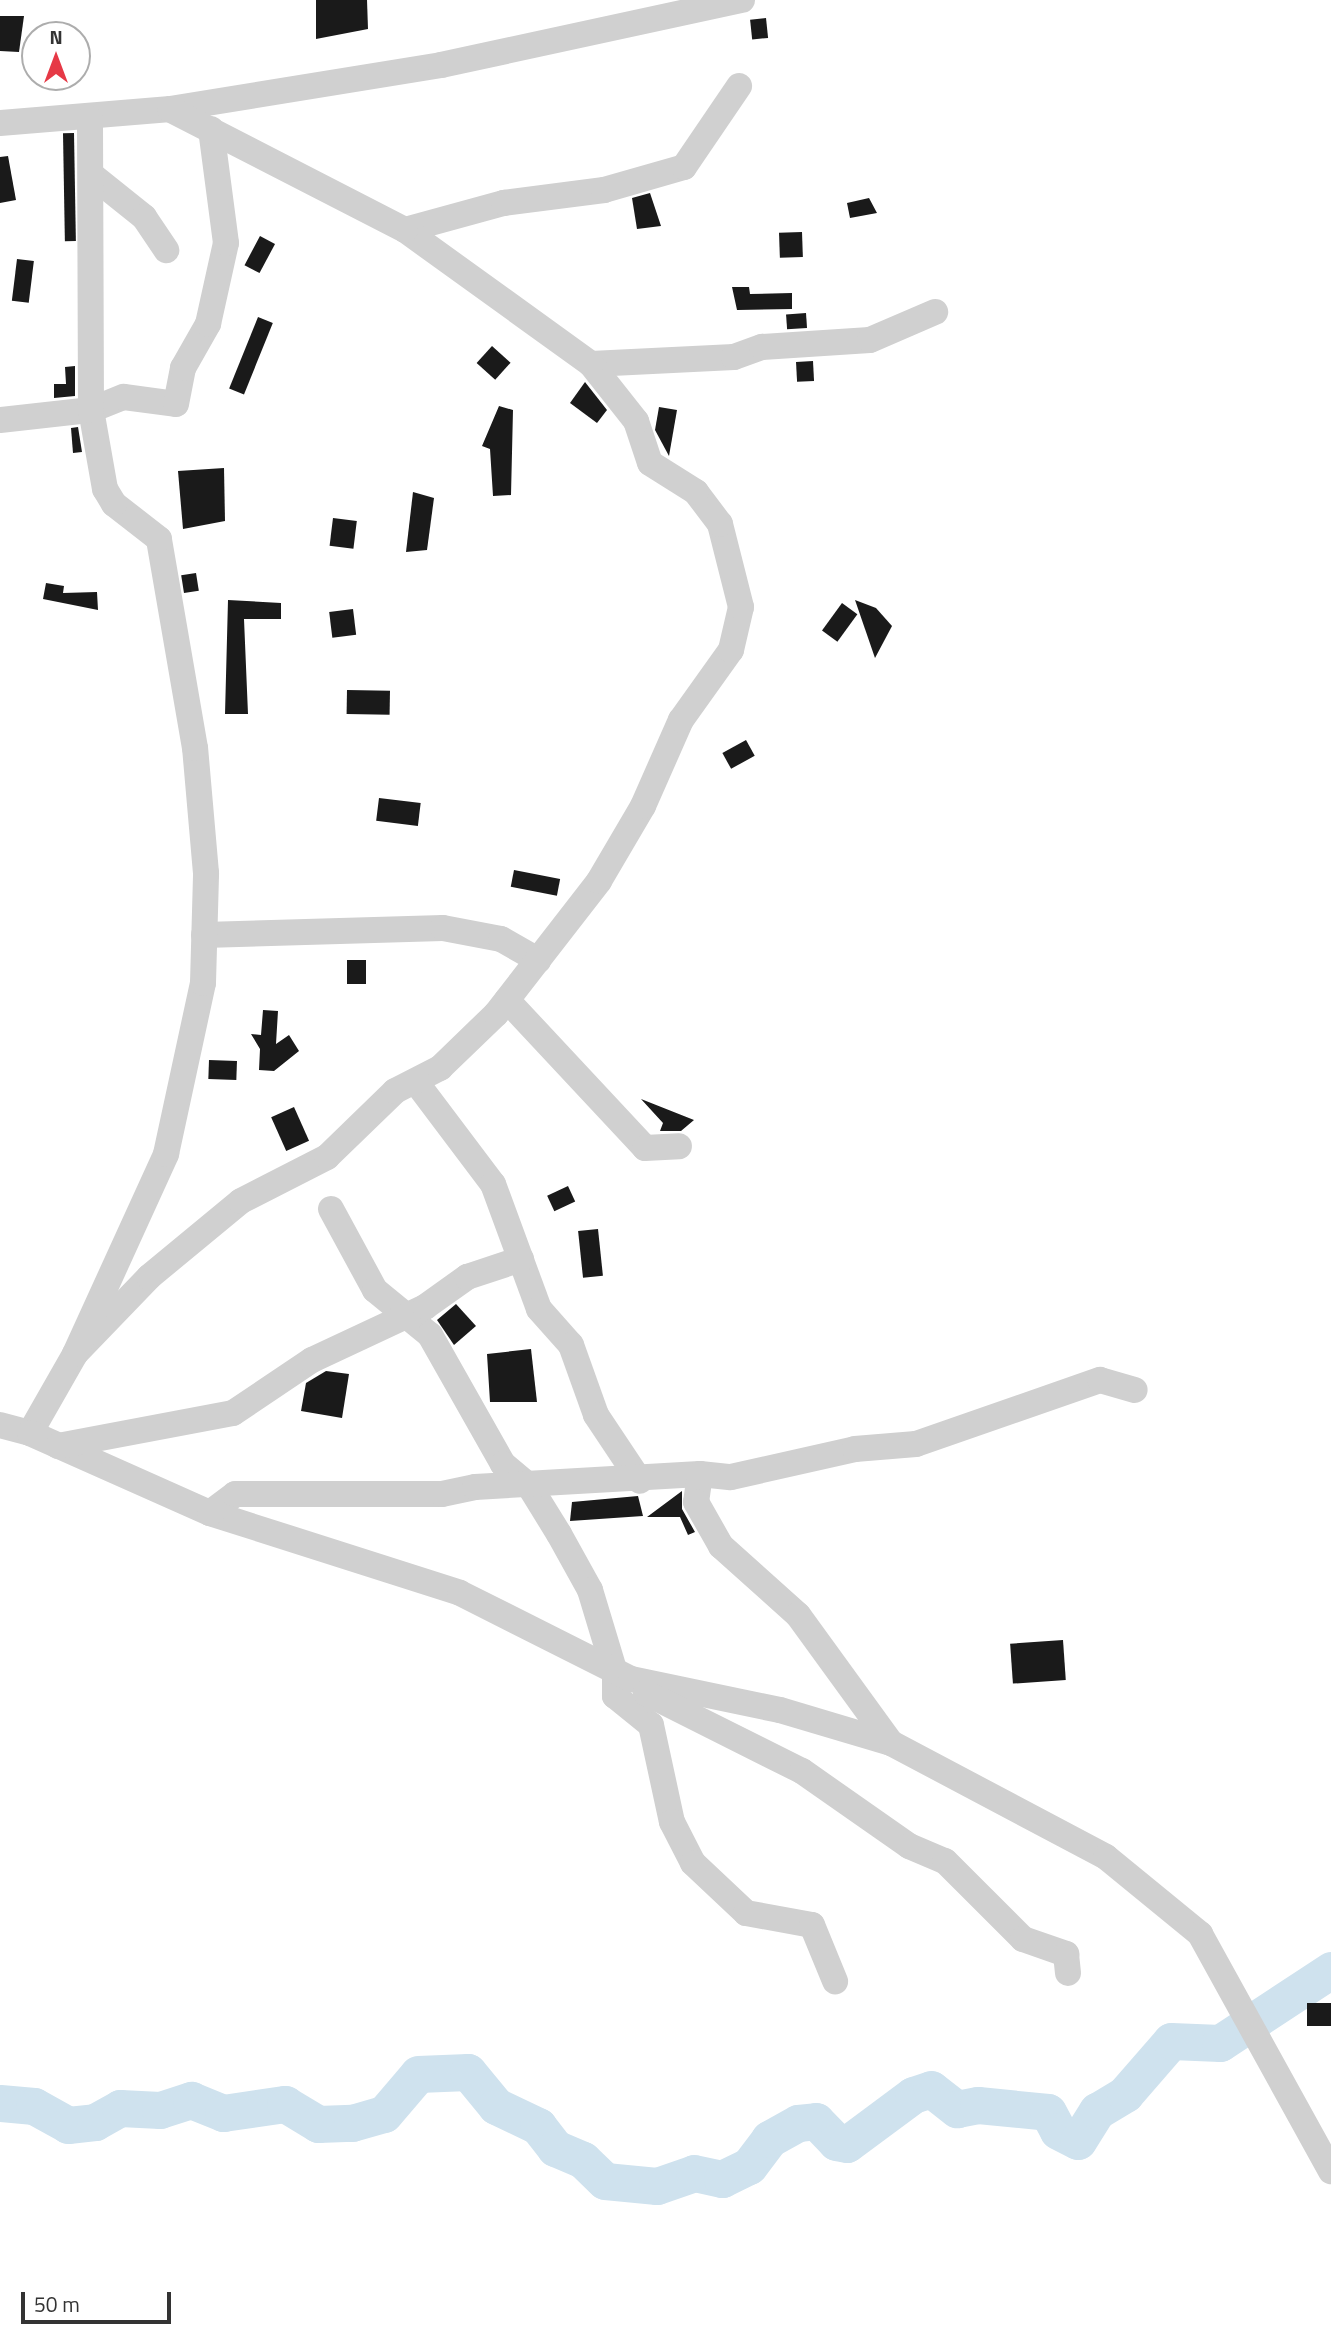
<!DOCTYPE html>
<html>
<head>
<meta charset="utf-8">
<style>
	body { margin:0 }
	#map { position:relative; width:1331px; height:2344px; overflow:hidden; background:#fff; font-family:"Titillium Web",sans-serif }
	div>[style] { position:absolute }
	.river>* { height:37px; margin:-18.5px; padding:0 18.5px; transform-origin:18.5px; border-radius:18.5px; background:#cfe2ee }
	.building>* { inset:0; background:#1a1a1a; transform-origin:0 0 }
	.minor>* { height:26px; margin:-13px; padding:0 13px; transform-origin:13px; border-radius:13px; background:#d0d0d0 }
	span { translate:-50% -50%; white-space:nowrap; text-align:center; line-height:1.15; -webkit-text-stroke:7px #fff; paint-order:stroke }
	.north { position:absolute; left:21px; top:21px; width:70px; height:70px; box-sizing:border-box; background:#fff; border:2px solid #adadad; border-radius:50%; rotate:0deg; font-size:19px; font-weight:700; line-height:28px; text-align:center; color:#333 }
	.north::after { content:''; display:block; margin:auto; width:24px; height:32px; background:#e63946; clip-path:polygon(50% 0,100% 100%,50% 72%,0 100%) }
	.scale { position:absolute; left:21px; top:2292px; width:150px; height:32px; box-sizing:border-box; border:4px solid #333; border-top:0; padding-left:9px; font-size:21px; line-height:24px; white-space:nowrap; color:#333; -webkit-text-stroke:5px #fff; paint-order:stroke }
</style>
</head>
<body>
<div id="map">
	<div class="river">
		<i style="left:0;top:2103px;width:34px;rotate:5deg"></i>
		<i style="left:34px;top:2106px;width:39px;rotate:29deg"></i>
		<i style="left:68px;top:2125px;width:27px;rotate:-6deg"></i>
		<i style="left:95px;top:2122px;width:29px;rotate:-29deg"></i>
		<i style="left:120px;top:2108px;width:40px;rotate:2.9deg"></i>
		<i style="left:160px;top:2110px;width:33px;rotate:-18deg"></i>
		<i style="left:191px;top:2100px;width:35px;rotate:22deg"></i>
		<i style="left:223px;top:2113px;width:63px;rotate:-8.3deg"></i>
		<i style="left:285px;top:2104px;width:39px;rotate:31deg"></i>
		<i style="left:318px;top:2124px;width:34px;rotate:-2deg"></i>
		<i style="left:352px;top:2123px;width:33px;rotate:-16deg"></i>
		<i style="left:384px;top:2114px;width:52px;rotate:-49.6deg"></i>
		<i style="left:418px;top:2074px;width:50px;rotate:-2.3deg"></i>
		<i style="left:468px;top:2072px;width:44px;rotate:50.5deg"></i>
		<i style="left:496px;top:2106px;width:47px;rotate:25.5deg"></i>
		<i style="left:538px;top:2126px;width:28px;rotate:52deg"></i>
		<i style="left:555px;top:2148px;width:30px;rotate:23deg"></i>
		<i style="left:583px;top:2160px;width:30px;rotate:44deg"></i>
		<i style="left:605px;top:2181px;width:52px;rotate:5.5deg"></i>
		<i style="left:657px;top:2186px;width:39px;rotate:-19deg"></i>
		<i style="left:694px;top:2173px;width:29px;rotate:12deg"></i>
		<i style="left:722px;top:2179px;width:30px;rotate:-26deg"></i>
		<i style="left:749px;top:2166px;width:34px;rotate:-53deg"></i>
		<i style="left:769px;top:2139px;width:33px;rotate:-29deg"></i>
		<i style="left:798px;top:2123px;width:18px;rotate:-6deg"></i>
		<i style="left:816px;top:2121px;width:29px;rotate:46deg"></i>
		<i style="left:836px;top:2142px;width:11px;rotate:10deg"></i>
		<i style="left:847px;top:2144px;width:82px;rotate:-36.6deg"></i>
		<i style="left:913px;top:2095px;width:19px;rotate:-18deg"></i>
		<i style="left:931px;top:2089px;width:33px;rotate:38deg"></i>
		<i style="left:957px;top:2109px;width:21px;rotate:-11deg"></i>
		<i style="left:978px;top:2105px;width:70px;rotate:5.7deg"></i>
		<i style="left:1048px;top:2112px;width:21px;rotate:62deg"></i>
		<i style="left:1058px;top:2131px;width:22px;rotate:27deg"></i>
		<i style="left:1078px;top:2141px;width:36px;rotate:-58deg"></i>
		<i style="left:1097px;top:2111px;width:33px;rotate:-31deg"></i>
		<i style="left:1125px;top:2094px;width:70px;rotate:-49deg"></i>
		<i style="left:1171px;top:2041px;width:49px;rotate:2.3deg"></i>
		<i style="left:1220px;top:2043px;width:133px;rotate:-33.3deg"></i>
	</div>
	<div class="building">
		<i style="clip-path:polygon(316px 0,367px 0,368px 29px,316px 39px)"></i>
		<i style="clip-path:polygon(0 16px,24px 16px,19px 52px,0 51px)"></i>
		<i style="left:766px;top:18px;width:20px;height:16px;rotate:84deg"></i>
		<i style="left:74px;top:133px;width:108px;height:11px;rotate:89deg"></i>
		<i style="clip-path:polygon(8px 156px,16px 200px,0 203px,0 157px)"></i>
		<i style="clip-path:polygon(650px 193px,661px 226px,637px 229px,632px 198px)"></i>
		<i style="clip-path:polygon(869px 198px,877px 213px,850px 218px,847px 203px)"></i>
		<i style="left:802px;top:232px;width:25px;height:23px;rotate:88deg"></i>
		<i style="left:260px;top:236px;width:17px;height:33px;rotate:28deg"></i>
		<i style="left:17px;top:259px;width:17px;height:42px;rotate:7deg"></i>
		<i style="clip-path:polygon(732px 287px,749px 287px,750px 294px,792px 293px,792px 309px,737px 310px)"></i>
		<i style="left:806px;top:313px;width:15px;height:20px;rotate:86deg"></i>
		<i style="left:258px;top:317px;width:16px;height:77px;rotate:22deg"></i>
		<i style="left:492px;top:346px;width:25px;height:23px;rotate:42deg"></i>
		<i style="left:813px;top:361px;width:20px;height:17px;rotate:87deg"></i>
		<i style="clip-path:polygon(75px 366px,75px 396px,54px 398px,54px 384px,66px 384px,65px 367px)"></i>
		<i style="clip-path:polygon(585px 382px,607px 410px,597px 423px,570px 403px)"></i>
		<i style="clip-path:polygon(499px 406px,513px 410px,511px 495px,493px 496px,490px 449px,482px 446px)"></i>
		<i style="clip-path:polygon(659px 407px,677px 410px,669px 456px,655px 430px)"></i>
		<i style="clip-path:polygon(78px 427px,82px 452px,73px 453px,71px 428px)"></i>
		<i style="clip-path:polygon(224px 468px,225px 521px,183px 529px,178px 471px)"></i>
		<i style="clip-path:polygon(413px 492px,434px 498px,427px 550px,406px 552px)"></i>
		<i style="left:333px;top:518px;width:24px;height:28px;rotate:7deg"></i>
		<i style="left:196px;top:573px;width:18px;height:15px;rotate:81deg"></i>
		<i style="clip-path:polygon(46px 583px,64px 586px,63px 593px,97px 592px,98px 610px,43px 599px)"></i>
		<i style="clip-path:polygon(228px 600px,281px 603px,281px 619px,244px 619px,248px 714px,225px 714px)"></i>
		<i style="clip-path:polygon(855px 600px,876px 608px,892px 626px,875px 658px)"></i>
		<i style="left:842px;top:603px;width:19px;height:34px;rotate:36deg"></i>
		<i style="left:353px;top:609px;width:26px;height:24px;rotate:83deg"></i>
		<i style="left:347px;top:690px;width:43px;height:24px;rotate:1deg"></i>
		<i style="left:746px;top:740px;width:18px;height:27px;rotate:61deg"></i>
		<i style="left:379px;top:798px;width:42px;height:23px;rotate:7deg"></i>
		<i style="left:514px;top:870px;width:47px;height:17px;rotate:11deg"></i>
		<i style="left:347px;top:960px;width:19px;height:24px"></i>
		<i style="clip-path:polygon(263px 1010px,278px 1011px,276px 1044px,289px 1035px,299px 1051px,274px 1071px,259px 1070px,260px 1049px,251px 1034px,261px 1035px)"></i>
		<i style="left:209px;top:1060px;width:28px;height:19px;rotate:2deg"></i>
		<i style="clip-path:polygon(641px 1099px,694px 1120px,681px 1131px,660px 1131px,663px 1123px)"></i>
		<i style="left:294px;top:1107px;width:37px;height:25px;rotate:66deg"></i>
		<i style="left:568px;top:1186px;width:17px;height:23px;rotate:65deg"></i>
		<i style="left:598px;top:1229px;width:47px;height:20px;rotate:84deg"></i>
		<i style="clip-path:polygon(456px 1304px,476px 1326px,454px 1345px,437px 1320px)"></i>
		<i style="clip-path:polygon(531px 1349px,537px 1402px,490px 1402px,487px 1354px)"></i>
		<i style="clip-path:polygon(326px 1371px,349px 1374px,342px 1418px,301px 1411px,306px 1383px)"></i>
		<i style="clip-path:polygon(682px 1491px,682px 1509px,695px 1532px,688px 1535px,680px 1517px,647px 1517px)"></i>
		<i style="clip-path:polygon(638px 1496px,643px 1516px,570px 1521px,572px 1502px)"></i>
		<i style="left:1063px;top:1640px;width:40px;height:53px;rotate:86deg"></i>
		<i style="left:1307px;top:2003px;width:24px;height:23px"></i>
	</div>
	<div class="minor">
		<i style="left:0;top:123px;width:171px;rotate:-4.7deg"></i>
		<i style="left:170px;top:109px;width:275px;rotate:-9.2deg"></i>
		<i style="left:441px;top:65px;width:308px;rotate:-12.2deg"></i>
		<i style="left:94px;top:177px;width:64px;rotate:38.7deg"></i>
		<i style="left:144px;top:217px;width:40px;rotate:56deg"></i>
		<i style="left:405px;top:230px;width:103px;rotate:-15.3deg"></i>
		<i style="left:504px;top:203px;width:101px;rotate:-7.4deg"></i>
		<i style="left:604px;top:190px;width:83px;rotate:-16deg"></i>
		<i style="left:684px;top:167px;width:98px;rotate:-55.8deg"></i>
		<i style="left:591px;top:364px;width:143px;rotate:-2.8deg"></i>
		<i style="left:734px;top:357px;width:30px;rotate:-20deg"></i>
		<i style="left:762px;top:347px;width:108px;rotate:-3.7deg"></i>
		<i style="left:870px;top:340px;width:71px;rotate:-23.3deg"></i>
		<i style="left:0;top:420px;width:92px;rotate:-6.3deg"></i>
		<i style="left:91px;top:410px;width:35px;rotate:-22deg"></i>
		<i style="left:124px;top:397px;width:52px;rotate:7.7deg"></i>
		<i style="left:176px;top:404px;width:37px;rotate:-79deg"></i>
		<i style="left:183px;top:368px;width:51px;rotate:-60.4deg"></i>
		<i style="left:208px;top:324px;width:83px;rotate:-77.5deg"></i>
		<i style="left:226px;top:243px;width:115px;rotate:-97.5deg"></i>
		<i style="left:204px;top:935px;width:239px;rotate:-1.7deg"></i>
		<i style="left:443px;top:928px;width:59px;rotate:10.7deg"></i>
		<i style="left:501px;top:939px;width:43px;rotate:29.6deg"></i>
		<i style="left:507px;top:1000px;width:202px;rotate:47deg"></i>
		<i style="left:645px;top:1148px;width:34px;rotate:-3deg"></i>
		<i style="left:416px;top:1082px;width:128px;rotate:53deg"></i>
		<i style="left:493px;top:1184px;width:133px;rotate:69.8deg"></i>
		<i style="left:539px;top:1309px;width:48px;rotate:48.4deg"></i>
		<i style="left:571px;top:1345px;width:74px;rotate:70.3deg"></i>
		<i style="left:596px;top:1415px;width:79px;rotate:56.3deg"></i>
		<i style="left:331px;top:1209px;width:92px;rotate:61.5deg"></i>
		<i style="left:375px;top:1290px;width:71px;rotate:39.3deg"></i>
		<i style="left:430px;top:1335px;width:148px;rotate:60.5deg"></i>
		<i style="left:503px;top:1464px;width:35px;rotate:40deg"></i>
		<i style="left:530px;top:1487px;width:55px;rotate:58.3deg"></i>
		<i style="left:559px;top:1534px;width:64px;rotate:61deg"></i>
		<i style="left:590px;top:1590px;width:87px;rotate:73.2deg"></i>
		<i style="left:615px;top:1673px;width:23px;rotate:90deg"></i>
		<i style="left:615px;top:1696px;width:46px;rotate:38.9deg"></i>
		<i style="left:651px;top:1725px;width:99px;rotate:77.8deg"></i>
		<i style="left:672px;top:1822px;width:46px;rotate:62.9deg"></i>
		<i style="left:693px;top:1863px;width:73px;rotate:43.3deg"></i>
		<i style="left:746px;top:1913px;width:67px;rotate:10.3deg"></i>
		<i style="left:812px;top:1925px;width:61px;rotate:67.7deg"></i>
		<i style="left:75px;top:1354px;width:107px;rotate:-46.1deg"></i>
		<i style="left:149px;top:1277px;width:119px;rotate:-39.6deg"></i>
		<i style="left:241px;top:1201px;width:97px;rotate:-27.1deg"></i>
		<i style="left:327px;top:1157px;width:95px;rotate:-44.1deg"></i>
		<i style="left:395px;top:1091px;width:51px;rotate:-27.1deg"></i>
		<i style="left:440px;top:1068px;width:78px;rotate:-44deg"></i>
		<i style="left:496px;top:1014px;width:168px;rotate:-52.2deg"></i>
		<i style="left:599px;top:881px;width:87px;rotate:-59.6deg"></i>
		<i style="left:643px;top:806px;width:94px;rotate:-66.2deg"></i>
		<i style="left:681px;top:720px;width:86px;rotate:-54.5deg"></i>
		<i style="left:731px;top:650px;width:44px;rotate:-76.9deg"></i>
		<i style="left:741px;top:607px;width:86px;rotate:-104.2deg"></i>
		<i style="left:720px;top:524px;width:40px;rotate:-127deg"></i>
		<i style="left:696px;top:492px;width:54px;rotate:-147.8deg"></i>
		<i style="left:650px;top:463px;width:44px;rotate:-108.4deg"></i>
		<i style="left:636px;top:421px;width:73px;rotate:-128.3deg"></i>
		<i style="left:591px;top:364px;width:229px;rotate:-144.2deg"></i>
		<i style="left:405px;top:230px;width:264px;rotate:-152.8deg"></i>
		<i style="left:0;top:1425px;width:31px;rotate:15deg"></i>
		<i style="left:30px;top:1433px;width:91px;rotate:-60.3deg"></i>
		<i style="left:75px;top:1354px;width:220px;rotate:-65.5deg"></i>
		<i style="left:166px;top:1154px;width:175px;rotate:-77.8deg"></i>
		<i style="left:203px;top:983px;width:110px;rotate:-88.4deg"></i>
		<i style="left:206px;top:873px;width:125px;rotate:-95deg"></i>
		<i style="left:195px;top:748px;width:212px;rotate:-99.8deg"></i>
		<i style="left:159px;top:539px;width:57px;rotate:-142.1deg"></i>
		<i style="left:114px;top:504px;width:17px;rotate:-121deg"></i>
		<i style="left:105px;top:489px;width:80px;rotate:-100deg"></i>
		<i style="left:91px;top:410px;width:291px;rotate:-90.2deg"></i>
		<i style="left:30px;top:1433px;width:197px;rotate:24deg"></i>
		<i style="left:210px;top:1513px;width:262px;rotate:17.7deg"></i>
		<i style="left:460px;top:1593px;width:191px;rotate:26.7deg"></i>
		<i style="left:631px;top:1679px;width:152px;rotate:11.8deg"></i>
		<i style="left:780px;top:1710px;width:116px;rotate:16.6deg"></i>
		<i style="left:891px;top:1743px;width:243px;rotate:27.9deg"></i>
		<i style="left:1106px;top:1857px;width:122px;rotate:39.3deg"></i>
		<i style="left:1200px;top:1934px;width:271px;rotate:61.1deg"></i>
		<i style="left:58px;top:1446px;width:178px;rotate:-10.7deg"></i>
		<i style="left:233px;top:1413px;width:95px;rotate:-33.9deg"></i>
		<i style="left:312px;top:1360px;width:125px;rotate:-25.1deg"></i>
		<i style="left:425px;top:1307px;width:52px;rotate:-35.5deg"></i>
		<i style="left:467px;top:1277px;width:57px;rotate:-18.4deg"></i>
		<i style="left:700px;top:1474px;width:31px;rotate:6deg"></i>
		<i style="left:731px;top:1477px;width:127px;rotate:-12.7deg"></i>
		<i style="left:855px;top:1449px;width:61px;rotate:-4.7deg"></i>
		<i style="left:916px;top:1444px;width:195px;rotate:-19.2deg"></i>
		<i style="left:1100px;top:1380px;width:36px;rotate:16deg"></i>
		<i style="left:210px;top:1513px;width:31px;rotate:-37deg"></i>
		<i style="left:235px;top:1494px;width:207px"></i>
		<i style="left:442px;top:1494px;width:34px;rotate:-12deg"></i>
		<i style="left:475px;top:1487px;width:225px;rotate:-3.3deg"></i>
		<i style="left:700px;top:1474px;width:28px;rotate:98deg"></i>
		<i style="left:696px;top:1502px;width:51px;rotate:60.4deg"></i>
		<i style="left:721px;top:1546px;width:103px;rotate:41.9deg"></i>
		<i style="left:798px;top:1615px;width:158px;rotate:54deg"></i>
		<i style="left:646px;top:1693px;width:174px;rotate:26.6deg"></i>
		<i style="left:802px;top:1771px;width:131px;rotate:35deg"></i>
		<i style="left:909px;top:1846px;width:39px;rotate:23deg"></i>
		<i style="left:945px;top:1861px;width:110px;rotate:45deg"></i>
		<i style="left:1023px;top:1939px;width:46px;rotate:19.2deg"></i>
		<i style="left:1066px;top:1954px;width:19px;rotate:84deg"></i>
	</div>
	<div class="north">N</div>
	<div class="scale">50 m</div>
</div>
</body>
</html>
